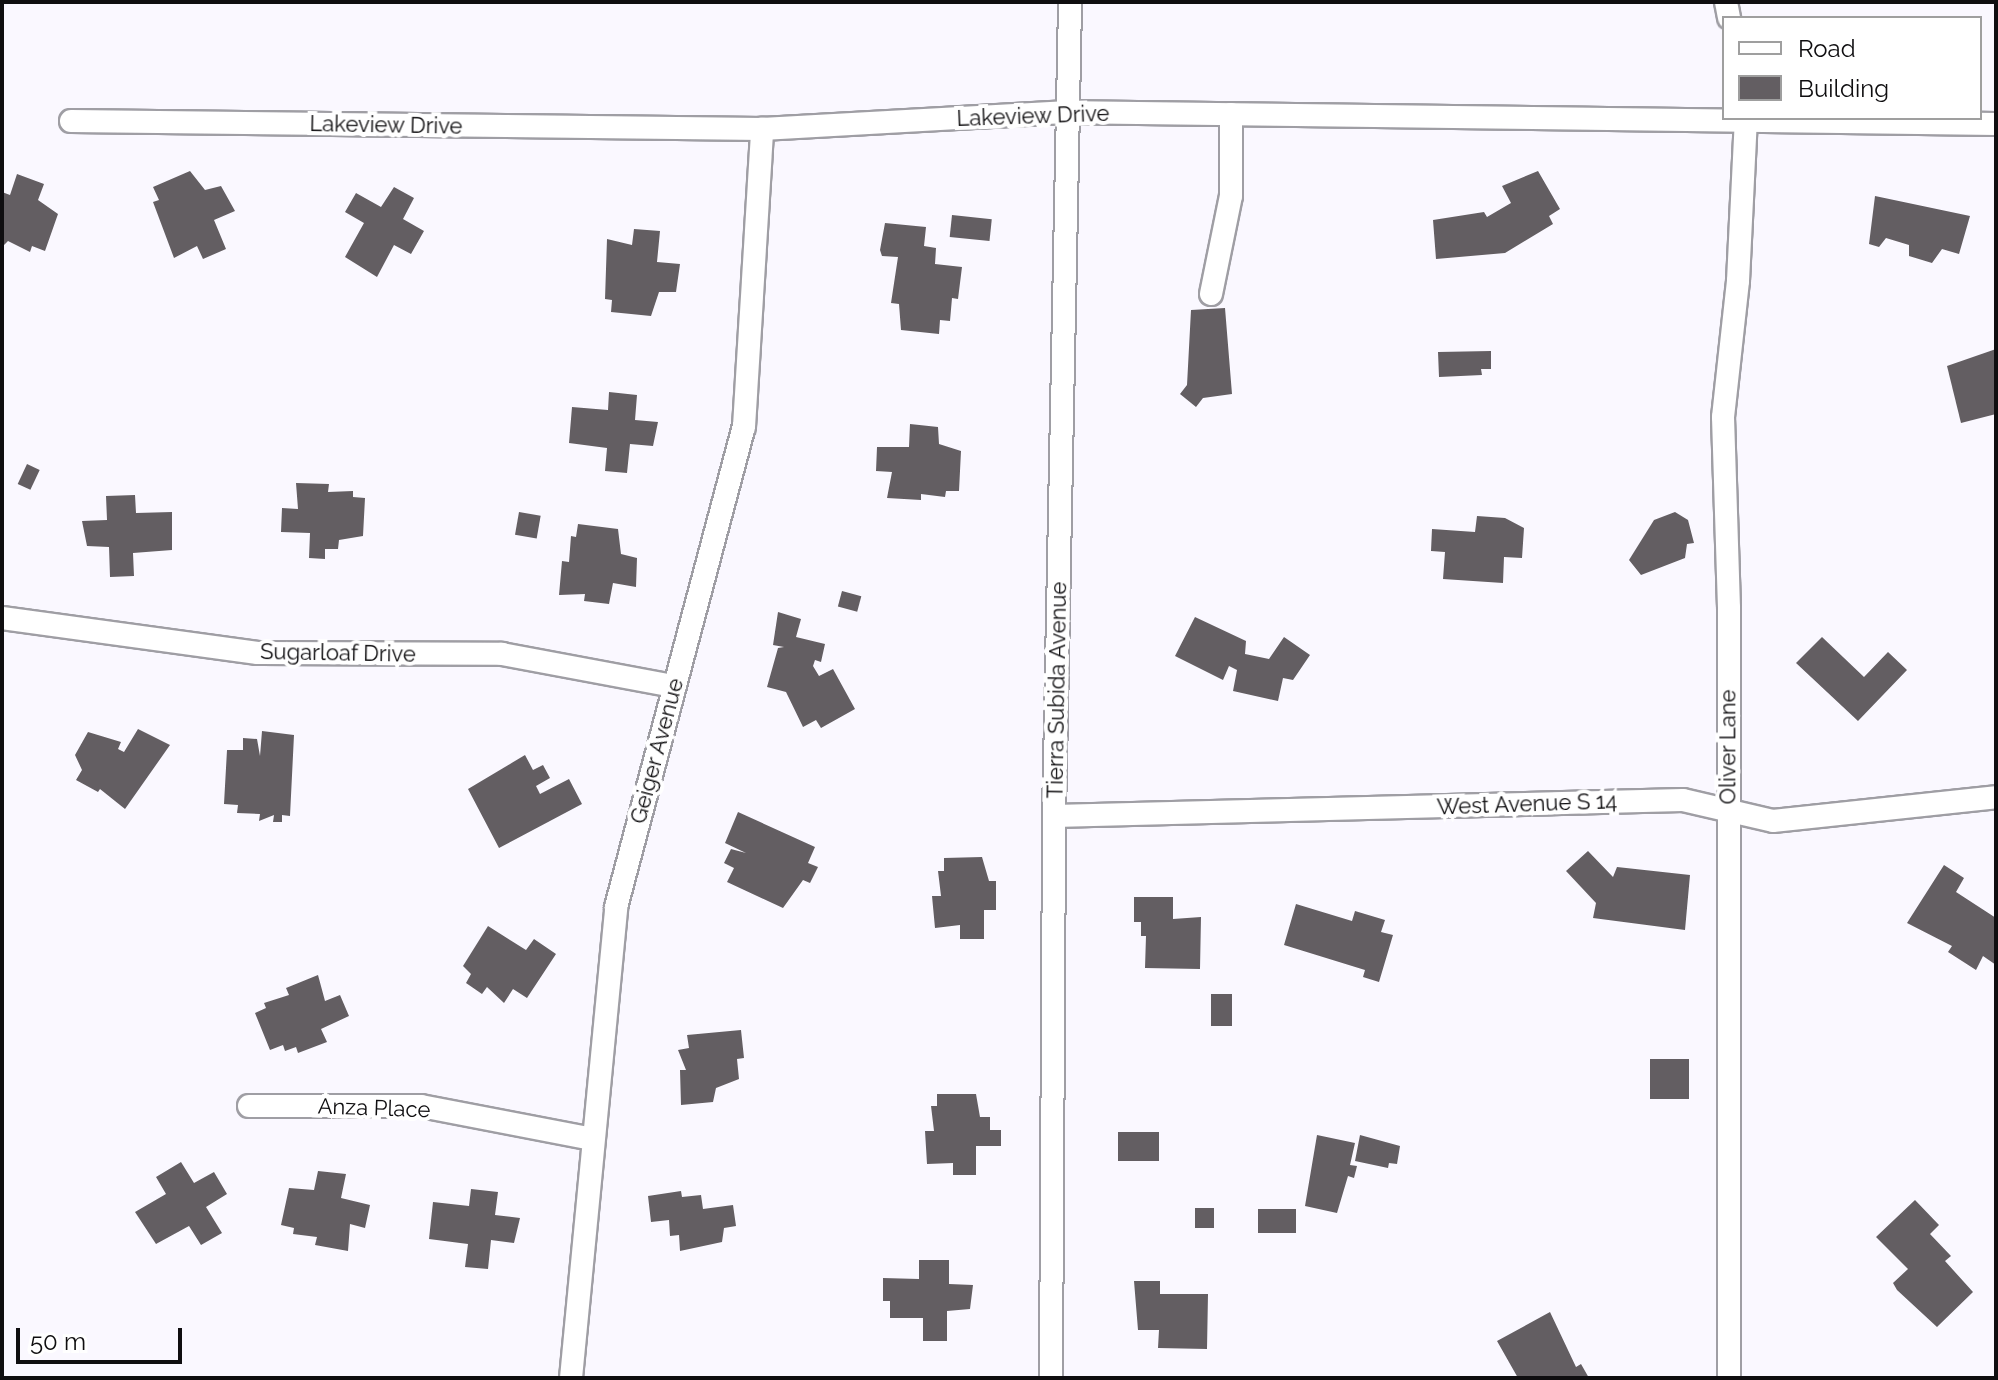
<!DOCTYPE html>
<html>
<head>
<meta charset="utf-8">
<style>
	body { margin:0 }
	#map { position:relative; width:1998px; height:1380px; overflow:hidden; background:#faf8ff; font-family:Raleway,sans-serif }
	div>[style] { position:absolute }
	.building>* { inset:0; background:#635e62; transform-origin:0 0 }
	.roads { filter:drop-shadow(2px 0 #9f9ea4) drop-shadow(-2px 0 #9f9ea4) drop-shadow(0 2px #9f9ea4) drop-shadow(0 -2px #9f9ea4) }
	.minor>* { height:22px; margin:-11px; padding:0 11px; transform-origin:11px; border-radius:11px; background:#fff }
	span { translate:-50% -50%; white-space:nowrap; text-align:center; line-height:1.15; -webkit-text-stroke:8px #fff; paint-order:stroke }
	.street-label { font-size:22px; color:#0f0e10 }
	.frame { position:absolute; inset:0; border:4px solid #0f0e10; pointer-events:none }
	.legend { position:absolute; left:1722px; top:16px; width:260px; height:104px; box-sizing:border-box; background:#fff; border:2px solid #9f9f9f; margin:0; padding:10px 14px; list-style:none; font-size:24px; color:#0f0e10 }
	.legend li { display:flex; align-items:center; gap:16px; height:40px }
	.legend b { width:40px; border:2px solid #9f9f9f }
	.scale { position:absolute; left:16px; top:1328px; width:166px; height:36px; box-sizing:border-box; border:4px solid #0f0e10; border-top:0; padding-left:10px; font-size:24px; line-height:28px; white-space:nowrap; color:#0f0e10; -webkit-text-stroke:6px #fff; paint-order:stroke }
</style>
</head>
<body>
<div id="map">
	<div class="building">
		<i style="clip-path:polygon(190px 171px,205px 190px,221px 186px,235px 211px,214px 220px,226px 249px,203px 259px,197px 246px,174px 258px,153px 202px,159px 200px,153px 187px)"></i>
		<i style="clip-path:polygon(1538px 171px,1560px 209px,1549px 216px,1553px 224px,1505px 253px,1436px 259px,1433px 220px,1484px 212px,1487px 217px,1511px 203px,1502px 186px)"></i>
		<i style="clip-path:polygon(17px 174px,44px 184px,38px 200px,58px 214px,45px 251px,32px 246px,30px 252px,8px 241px,2px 247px,2px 192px,10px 195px)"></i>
		<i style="clip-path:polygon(394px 187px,414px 198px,403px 219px,424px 231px,411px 254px,394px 245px,377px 277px,345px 257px,364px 223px,345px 212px,356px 193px,381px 207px)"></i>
		<i style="clip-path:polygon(1875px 196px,1970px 216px,1959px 254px,1942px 249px,1932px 263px,1909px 256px,1909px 245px,1886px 238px,1879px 247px,1869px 244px)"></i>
		<i style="left:952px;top:215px;width:40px;height:22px;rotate:6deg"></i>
		<i style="clip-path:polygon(885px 223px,926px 227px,924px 246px,936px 248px,935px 264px,962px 267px,958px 299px,952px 298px,950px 321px,940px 320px,939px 334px,901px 330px,899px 304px,891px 303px,898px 257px,882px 256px,880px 250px)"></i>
		<i style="clip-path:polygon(634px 229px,660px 231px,657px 262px,680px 264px,676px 292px,659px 292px,651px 316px,611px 312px,612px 300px,605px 299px,607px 239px,632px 245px)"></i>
		<i style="clip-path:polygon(1225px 308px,1232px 394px,1203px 398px,1196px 407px,1180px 394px,1187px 385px,1191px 310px)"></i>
		<i style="clip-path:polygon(1996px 349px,1996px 414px,1961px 423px,1947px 366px)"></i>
		<i style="clip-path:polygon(1491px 351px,1491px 369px,1481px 369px,1482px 375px,1439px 377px,1438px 352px)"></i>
		<i style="clip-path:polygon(609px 392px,637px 395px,635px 420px,658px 422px,653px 446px,630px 444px,627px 473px,605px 471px,607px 448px,569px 443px,572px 407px,608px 410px)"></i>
		<i style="clip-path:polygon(910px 424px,938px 427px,939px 444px,961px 451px,959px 491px,946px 491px,945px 497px,921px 494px,921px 500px,887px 498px,892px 472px,876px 471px,877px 447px,909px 447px)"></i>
		<i style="left:27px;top:464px;width:14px;height:22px;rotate:25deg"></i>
		<i style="clip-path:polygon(296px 483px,329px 484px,328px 492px,353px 491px,353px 497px,365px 498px,363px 536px,339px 540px,338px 549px,325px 549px,325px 559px,309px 558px,310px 533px,281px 532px,282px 508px,298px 509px)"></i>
		<i style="clip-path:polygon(135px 495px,136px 513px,172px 512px,172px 550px,133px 553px,134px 576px,110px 577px,109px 547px,87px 546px,82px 521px,107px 520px,106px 496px)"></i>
		<i style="left:519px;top:512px;width:22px;height:23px;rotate:10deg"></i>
		<i style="clip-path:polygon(1675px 512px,1688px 520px,1694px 543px,1687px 544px,1685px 558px,1641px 575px,1629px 560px,1654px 520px)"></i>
		<i style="clip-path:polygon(1477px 516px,1505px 518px,1524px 528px,1522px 558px,1504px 557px,1503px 583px,1443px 579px,1445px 552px,1431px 551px,1432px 529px,1475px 532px)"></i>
		<i style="clip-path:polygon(578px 524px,618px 529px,621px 554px,637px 558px,636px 587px,613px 583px,609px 604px,584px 601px,585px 594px,559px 595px,562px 561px,569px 562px,571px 536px,576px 537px)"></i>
		<i style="left:842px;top:591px;width:20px;height:16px;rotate:15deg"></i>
		<i style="clip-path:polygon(778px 612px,801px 619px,796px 637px,825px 644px,821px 662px,815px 660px,813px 666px,819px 676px,833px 669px,855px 709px,821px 728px,816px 720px,803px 727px,786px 692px,767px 687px,778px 648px,784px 647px,773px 645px)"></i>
		<i style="clip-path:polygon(1195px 617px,1246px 641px,1245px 654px,1269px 659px,1284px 637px,1310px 655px,1293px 680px,1283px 678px,1278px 701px,1233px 691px,1237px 670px,1229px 666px,1223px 680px,1175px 656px)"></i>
		<i style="clip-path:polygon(1822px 637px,1864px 677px,1888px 652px,1907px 670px,1858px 721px,1796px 663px)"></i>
		<i style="clip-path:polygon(138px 729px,170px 745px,125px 809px,100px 789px,98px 792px,76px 780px,82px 770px,75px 755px,88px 732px,121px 742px,118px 749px,124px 752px)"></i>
		<i style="clip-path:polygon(262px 731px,294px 735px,290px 816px,282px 815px,282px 822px,273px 822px,274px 815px,259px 821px,260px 814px,237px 813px,238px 805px,224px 804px,227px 750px,243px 750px,243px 738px,257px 739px,260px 756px)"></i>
		<i style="clip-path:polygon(525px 755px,533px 770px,543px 765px,550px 778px,536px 786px,540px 794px,569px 779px,582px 804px,499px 848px,468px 789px)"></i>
		<i style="clip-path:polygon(738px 812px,815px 847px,808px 863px,818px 867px,810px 883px,803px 880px,783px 908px,727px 882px,734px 868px,724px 863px,731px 849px,746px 853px,725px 843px)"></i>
		<i style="clip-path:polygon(1588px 851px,1613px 877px,1617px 867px,1690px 875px,1685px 930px,1593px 918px,1596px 903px,1566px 871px)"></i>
		<i style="clip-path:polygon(982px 857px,989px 881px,996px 881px,996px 910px,984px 910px,984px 939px,960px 939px,960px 925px,935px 928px,932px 896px,941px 896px,938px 871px,944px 871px,944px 858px)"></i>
		<i style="clip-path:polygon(1944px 865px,1964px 878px,1956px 892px,1996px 918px,1996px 965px,1983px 956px,1976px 970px,1948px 952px,1952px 946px,1907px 923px)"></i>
		<i style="clip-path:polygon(1134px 897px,1173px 897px,1173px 919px,1201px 917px,1200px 969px,1145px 968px,1146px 936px,1141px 936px,1141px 922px,1134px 922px)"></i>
		<i style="clip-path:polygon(1296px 904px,1352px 921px,1355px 911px,1385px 920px,1381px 932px,1393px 935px,1379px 982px,1363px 977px,1365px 970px,1284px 945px)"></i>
		<i style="clip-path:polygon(488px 926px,526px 950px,534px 939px,556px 954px,527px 998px,513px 989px,504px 1003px,487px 987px,482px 994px,466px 983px,471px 974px,463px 966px)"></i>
		<i style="clip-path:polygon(318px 975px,325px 1001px,340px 995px,349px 1016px,321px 1029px,327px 1042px,298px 1053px,296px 1047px,285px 1051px,283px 1045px,270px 1050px,255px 1013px,266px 1008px,264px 1003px,289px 995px,286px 988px)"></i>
		<i style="left:1211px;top:994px;width:21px;height:32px"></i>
		<i style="clip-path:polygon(741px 1030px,744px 1058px,737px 1059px,739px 1079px,716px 1088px,713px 1102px,681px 1105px,680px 1070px,686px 1070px,678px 1050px,689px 1048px,687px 1035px)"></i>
		<i style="left:1650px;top:1059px;width:39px;height:40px"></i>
		<i style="clip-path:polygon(937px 1094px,976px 1094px,980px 1117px,990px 1117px,990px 1130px,1001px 1130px,1001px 1146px,976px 1146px,976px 1175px,953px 1175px,953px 1163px,927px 1164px,925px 1131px,934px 1131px,931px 1106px,937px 1106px)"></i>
		<i style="left:1159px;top:1132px;width:29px;height:41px;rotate:90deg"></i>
		<i style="clip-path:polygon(1317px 1135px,1355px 1143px,1350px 1165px,1357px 1166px,1354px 1178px,1348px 1176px,1337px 1213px,1305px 1206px)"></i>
		<i style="clip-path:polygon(1360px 1135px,1400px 1146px,1397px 1164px,1389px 1163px,1388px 1168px,1355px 1161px)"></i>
		<i style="clip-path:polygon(181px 1162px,194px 1183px,214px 1172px,227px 1194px,206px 1207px,222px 1233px,201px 1245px,189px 1226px,156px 1244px,135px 1212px,166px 1194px,156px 1177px)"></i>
		<i style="clip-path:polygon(318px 1171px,346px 1174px,341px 1198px,370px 1205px,365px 1228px,350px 1224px,348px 1251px,315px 1245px,317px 1237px,293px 1234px,294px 1228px,281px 1225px,289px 1188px,314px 1190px)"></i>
		<i style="clip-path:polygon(471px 1189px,498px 1192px,495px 1215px,520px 1218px,514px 1243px,491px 1240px,488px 1269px,465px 1267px,468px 1244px,429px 1239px,433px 1202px,469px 1206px)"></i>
		<i style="clip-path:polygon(681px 1191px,682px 1197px,701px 1195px,703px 1209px,733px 1205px,736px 1226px,724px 1228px,722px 1242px,680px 1251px,679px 1235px,670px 1236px,669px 1220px,651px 1222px,648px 1196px)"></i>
		<i style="clip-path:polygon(1915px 1200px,1939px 1225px,1930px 1234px,1951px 1256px,1945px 1261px,1973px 1292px,1937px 1327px,1897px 1290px,1893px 1283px,1908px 1269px,1876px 1237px)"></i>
		<i style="left:1195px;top:1208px;width:19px;height:20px"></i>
		<i style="left:1258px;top:1209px;width:38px;height:24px"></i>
		<i style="clip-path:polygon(919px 1260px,949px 1260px,949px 1284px,973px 1285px,970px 1309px,947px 1311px,947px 1341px,923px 1341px,923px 1318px,890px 1318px,890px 1301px,883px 1301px,883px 1278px,919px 1279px)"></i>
		<i style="clip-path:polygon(1134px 1281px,1160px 1281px,1160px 1294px,1208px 1294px,1207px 1349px,1158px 1348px,1159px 1330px,1138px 1330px)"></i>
		<i style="clip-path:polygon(1550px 1312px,1576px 1367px,1581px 1364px,1589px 1378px,1518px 1378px,1497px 1341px)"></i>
	</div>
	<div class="roads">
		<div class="minor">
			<i style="left:1726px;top:2px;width:16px;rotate:79deg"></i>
			<i style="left:71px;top:121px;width:691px;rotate:0.66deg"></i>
			<i style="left:762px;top:129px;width:307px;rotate:-3.2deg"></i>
			<i style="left:1069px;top:112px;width:927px;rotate:0.74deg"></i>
			<i style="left:1211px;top:294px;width:100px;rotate:-78.5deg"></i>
			<i style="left:1231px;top:196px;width:82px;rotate:-90deg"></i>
			<i style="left:2px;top:618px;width:258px;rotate:7.8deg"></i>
			<i style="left:258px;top:653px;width:244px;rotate:0.2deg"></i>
			<i style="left:502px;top:654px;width:174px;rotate:10.6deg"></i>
			<i style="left:1054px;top:816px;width:629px;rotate:-1.46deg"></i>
			<i style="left:1683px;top:800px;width:92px;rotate:13.1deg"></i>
			<i style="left:1773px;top:821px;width:224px;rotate:-6.1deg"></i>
			<i style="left:249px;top:1106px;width:172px"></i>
			<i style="left:421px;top:1106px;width:174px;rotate:10.9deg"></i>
			<i style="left:571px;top:1378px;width:473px;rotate:-84.5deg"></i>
			<i style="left:616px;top:907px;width:497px;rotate:-75.1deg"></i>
			<i style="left:744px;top:427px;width:299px;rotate:-86.5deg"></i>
			<i style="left:1051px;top:1378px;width:562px;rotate:-89.69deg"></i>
			<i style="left:1054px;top:816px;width:814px;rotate:-88.87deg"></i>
			<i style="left:1729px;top:1378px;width:770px;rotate:-90deg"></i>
			<i style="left:1729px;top:608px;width:191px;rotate:-91.8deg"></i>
			<i style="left:1723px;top:417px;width:137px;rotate:-83.7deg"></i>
			<i style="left:1738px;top:281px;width:163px;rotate:-87.2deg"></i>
		</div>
	</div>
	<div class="street-label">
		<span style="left:1033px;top:116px;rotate:-2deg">Lakeview Drive</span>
		<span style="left:386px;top:125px;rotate:1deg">Lakeview Drive</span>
		<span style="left:338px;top:653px;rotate:1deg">Sugarloaf Drive</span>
		<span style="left:1057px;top:690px;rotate:-89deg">Tierra Subida Avenue</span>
		<span style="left:1728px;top:747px;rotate:-90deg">Oliver Lane</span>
		<span style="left:657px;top:751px;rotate:-75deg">Geiger Avenue</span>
		<span style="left:1527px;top:804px;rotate:-2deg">West Avenue S 14</span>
		<span style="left:374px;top:1108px;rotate:2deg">Anza Place</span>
	</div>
	<div class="frame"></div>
	<ul class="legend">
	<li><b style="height:10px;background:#fff"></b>Road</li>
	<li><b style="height:22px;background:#635e62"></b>Building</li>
	</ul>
	<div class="scale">50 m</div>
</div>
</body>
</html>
